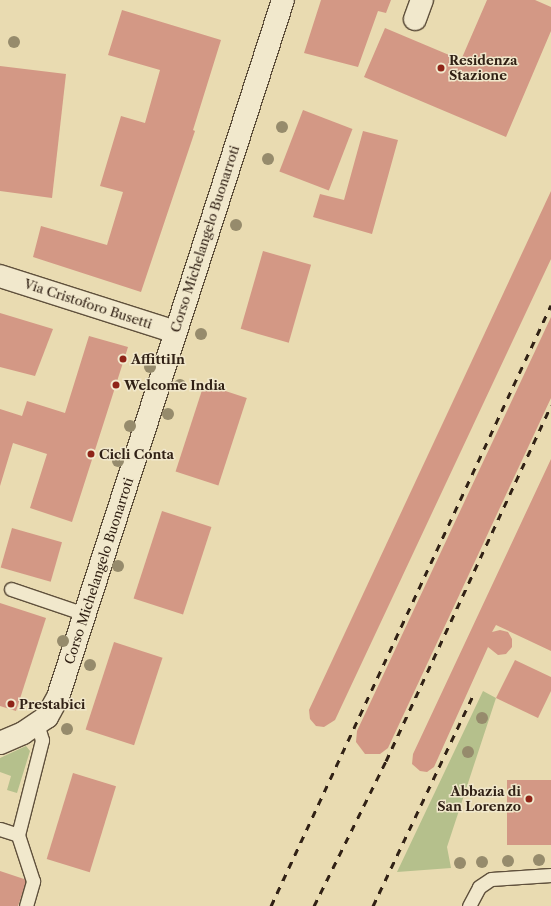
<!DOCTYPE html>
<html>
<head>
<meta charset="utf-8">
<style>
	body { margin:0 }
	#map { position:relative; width:551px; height:906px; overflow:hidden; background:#e9dbb1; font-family:"Libre Caslon Text",serif }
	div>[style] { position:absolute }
	.green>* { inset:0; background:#b5c08c }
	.building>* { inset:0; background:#d39885; transform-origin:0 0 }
	.roads { filter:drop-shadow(1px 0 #5f503c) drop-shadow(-1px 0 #5f503c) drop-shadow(0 1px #5f503c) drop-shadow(0 -1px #5f503c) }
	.lane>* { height:13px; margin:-6.5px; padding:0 6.5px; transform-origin:6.5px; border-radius:6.5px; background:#f1e8cc }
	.street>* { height:22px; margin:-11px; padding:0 11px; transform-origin:11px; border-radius:11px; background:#f1e8cc }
	.secondary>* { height:22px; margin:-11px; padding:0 11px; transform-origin:11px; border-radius:11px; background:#f1e8cc }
	.rail>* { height:3px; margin-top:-1.5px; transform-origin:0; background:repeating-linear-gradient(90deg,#312115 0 7px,transparent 0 14px) }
	.trees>* { width:12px; height:12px; margin:-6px; border-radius:50%; background:#968b6c }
	.dots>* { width:11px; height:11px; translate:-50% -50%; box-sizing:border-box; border:2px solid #f1e8cc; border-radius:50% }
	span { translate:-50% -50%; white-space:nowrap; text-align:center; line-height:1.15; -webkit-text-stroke:3px #f1e8cc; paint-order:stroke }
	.poi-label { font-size:13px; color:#312115; font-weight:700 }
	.left { translate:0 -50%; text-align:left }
	.right { translate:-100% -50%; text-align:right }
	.street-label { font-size:13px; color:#312115 }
</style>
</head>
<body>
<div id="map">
	<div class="green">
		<i style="clip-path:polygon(483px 691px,496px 698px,447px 847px,451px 868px,397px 872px)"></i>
		<i style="clip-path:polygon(26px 746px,30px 751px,17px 793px,7px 790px,11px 776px,0 772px,0 758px)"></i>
	</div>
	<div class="building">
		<i style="clip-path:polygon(321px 0,391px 0,386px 13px,378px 11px,358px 67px,304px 53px)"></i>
		<i style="clip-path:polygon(487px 0,535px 0,551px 7px,551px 31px,506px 137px,364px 77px,385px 28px,461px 60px)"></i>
		<i style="clip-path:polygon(122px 10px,221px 40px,193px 130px,195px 131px,141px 292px,33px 257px,41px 226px,107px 245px,123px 192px,100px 186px,121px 116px,145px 123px,160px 70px,108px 55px)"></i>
		<i style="clip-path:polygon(0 66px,66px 74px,52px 198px,0 191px)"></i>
		<i style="left:303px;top:110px;width:53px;height:66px;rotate:21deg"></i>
		<i style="clip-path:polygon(363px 131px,398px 140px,372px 234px,313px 217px,320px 194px,344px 200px)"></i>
		<i style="clip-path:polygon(551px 191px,551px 259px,335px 720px,324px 727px,316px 726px,310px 719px,309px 710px)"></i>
		<i style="left:263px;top:251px;width:50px;height:81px;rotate:16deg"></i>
		<i style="clip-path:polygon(0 313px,53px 329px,35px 376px,0 367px)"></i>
		<i style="clip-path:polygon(551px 317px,551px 398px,388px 748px,380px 754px,365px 754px,356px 742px,357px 731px)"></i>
		<i style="clip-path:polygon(89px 336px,128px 347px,72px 522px,30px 508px,47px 454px,13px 443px,0 486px,0 409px,22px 416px,27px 401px,65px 413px)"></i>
		<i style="left:204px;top:384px;width:45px;height:92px;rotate:18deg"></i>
		<i style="clip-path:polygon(551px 459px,551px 651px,496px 625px,492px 632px,500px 630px,508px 632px,512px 639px,512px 647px,506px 654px,498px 655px,488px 647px,434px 767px,427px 772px,420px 771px,412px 764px,413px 754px)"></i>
		<i style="left:162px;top:511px;width:52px;height:92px;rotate:18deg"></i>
		<i style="left:12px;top:528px;width:52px;height:41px;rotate:16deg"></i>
		<i style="clip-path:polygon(0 603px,46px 618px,16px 711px,0 706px)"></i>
		<i style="left:114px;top:642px;width:51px;height:92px;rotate:18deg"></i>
		<i style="clip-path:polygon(515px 660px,551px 677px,551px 691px,538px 718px,496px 698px)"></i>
		<i style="left:73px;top:773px;width:45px;height:90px;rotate:17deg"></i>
		<i style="left:551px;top:780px;width:65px;height:44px;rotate:90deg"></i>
		<i style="clip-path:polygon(0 871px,27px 880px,18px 906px,0 906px)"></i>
	</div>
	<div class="roads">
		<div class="lane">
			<i style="left:11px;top:589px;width:78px;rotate:18.7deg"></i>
			<i style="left:0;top:829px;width:19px;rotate:18deg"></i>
			<i style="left:26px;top:906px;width:26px;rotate:-74deg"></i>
			<i style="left:33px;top:881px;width:48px;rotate:-108.1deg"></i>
			<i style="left:18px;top:835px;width:98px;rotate:-75.8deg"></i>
			<i style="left:42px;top:740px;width:17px;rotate:-107deg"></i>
			<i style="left:469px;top:906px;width:21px;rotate:-62deg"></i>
			<i style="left:479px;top:887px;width:14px;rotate:-34deg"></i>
			<i style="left:491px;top:879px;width:60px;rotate:-3.8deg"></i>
		</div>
		<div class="street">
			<i style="left:415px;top:19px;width:20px;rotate:-70deg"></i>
			<i style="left:0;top:276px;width:184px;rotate:17.7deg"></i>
		</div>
		<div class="secondary">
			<i style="left:0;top:743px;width:25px;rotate:-23deg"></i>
			<i style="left:23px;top:733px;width:29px;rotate:-34deg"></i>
			<i style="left:47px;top:717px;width:23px;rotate:-61deg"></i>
			<i style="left:58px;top:697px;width:732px;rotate:-72.11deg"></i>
		</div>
	</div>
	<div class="rail">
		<i style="left:271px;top:906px;width:663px;rotate:-65.02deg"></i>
		<i style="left:314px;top:906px;width:162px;rotate:-63.6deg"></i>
		<i style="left:386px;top:761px;width:392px;rotate:-65.1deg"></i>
		<i style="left:373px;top:906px;width:233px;rotate:-64.6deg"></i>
	</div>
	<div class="trees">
		<i style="left:14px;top:42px"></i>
		<i style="left:282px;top:127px"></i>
		<i style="left:268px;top:159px"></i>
		<i style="left:236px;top:225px"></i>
		<i style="left:201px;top:334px"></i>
		<i style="left:150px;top:367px"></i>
		<i style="left:180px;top:385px"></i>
		<i style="left:168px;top:414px"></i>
		<i style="left:130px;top:426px"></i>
		<i style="left:118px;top:461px"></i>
		<i style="left:118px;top:566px"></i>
		<i style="left:63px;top:641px"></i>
		<i style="left:90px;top:665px"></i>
		<i style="left:482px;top:718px"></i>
		<i style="left:67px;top:729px"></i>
		<i style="left:468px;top:752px"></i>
		<i style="left:539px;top:860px"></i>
		<i style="left:508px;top:861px"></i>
		<i style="left:482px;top:862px"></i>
		<i style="left:460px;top:863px"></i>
	</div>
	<div class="dots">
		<i style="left:441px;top:68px;background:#8f2418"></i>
		<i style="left:123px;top:359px;background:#8f2418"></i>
		<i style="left:116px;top:385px;background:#8f2418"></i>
		<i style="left:91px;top:454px;background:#8f2418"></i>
		<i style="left:11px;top:704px;background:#8f2418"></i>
		<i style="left:529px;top:799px;background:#8f2418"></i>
	</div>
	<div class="poi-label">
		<span class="left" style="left:449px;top:68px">Residenza<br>Stazione</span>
		<span class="left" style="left:131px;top:359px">AffittiIn</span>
		<span class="left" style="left:124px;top:385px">Welcome India</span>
		<span class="left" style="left:99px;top:454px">Cicli Conta</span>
		<span class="left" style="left:19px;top:704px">Prestabici</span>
		<span class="right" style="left:521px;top:799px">Abbazia di<br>San Lorenzo</span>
	</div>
	<div class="street-label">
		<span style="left:205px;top:239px;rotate:-72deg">Corso Michelangelo Buonarroti</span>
		<span style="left:88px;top:304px;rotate:18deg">Via Cristoforo Busetti</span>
		<span style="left:99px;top:571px;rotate:-72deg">Corso Michelangelo Buonarroti</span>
	</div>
</div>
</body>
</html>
